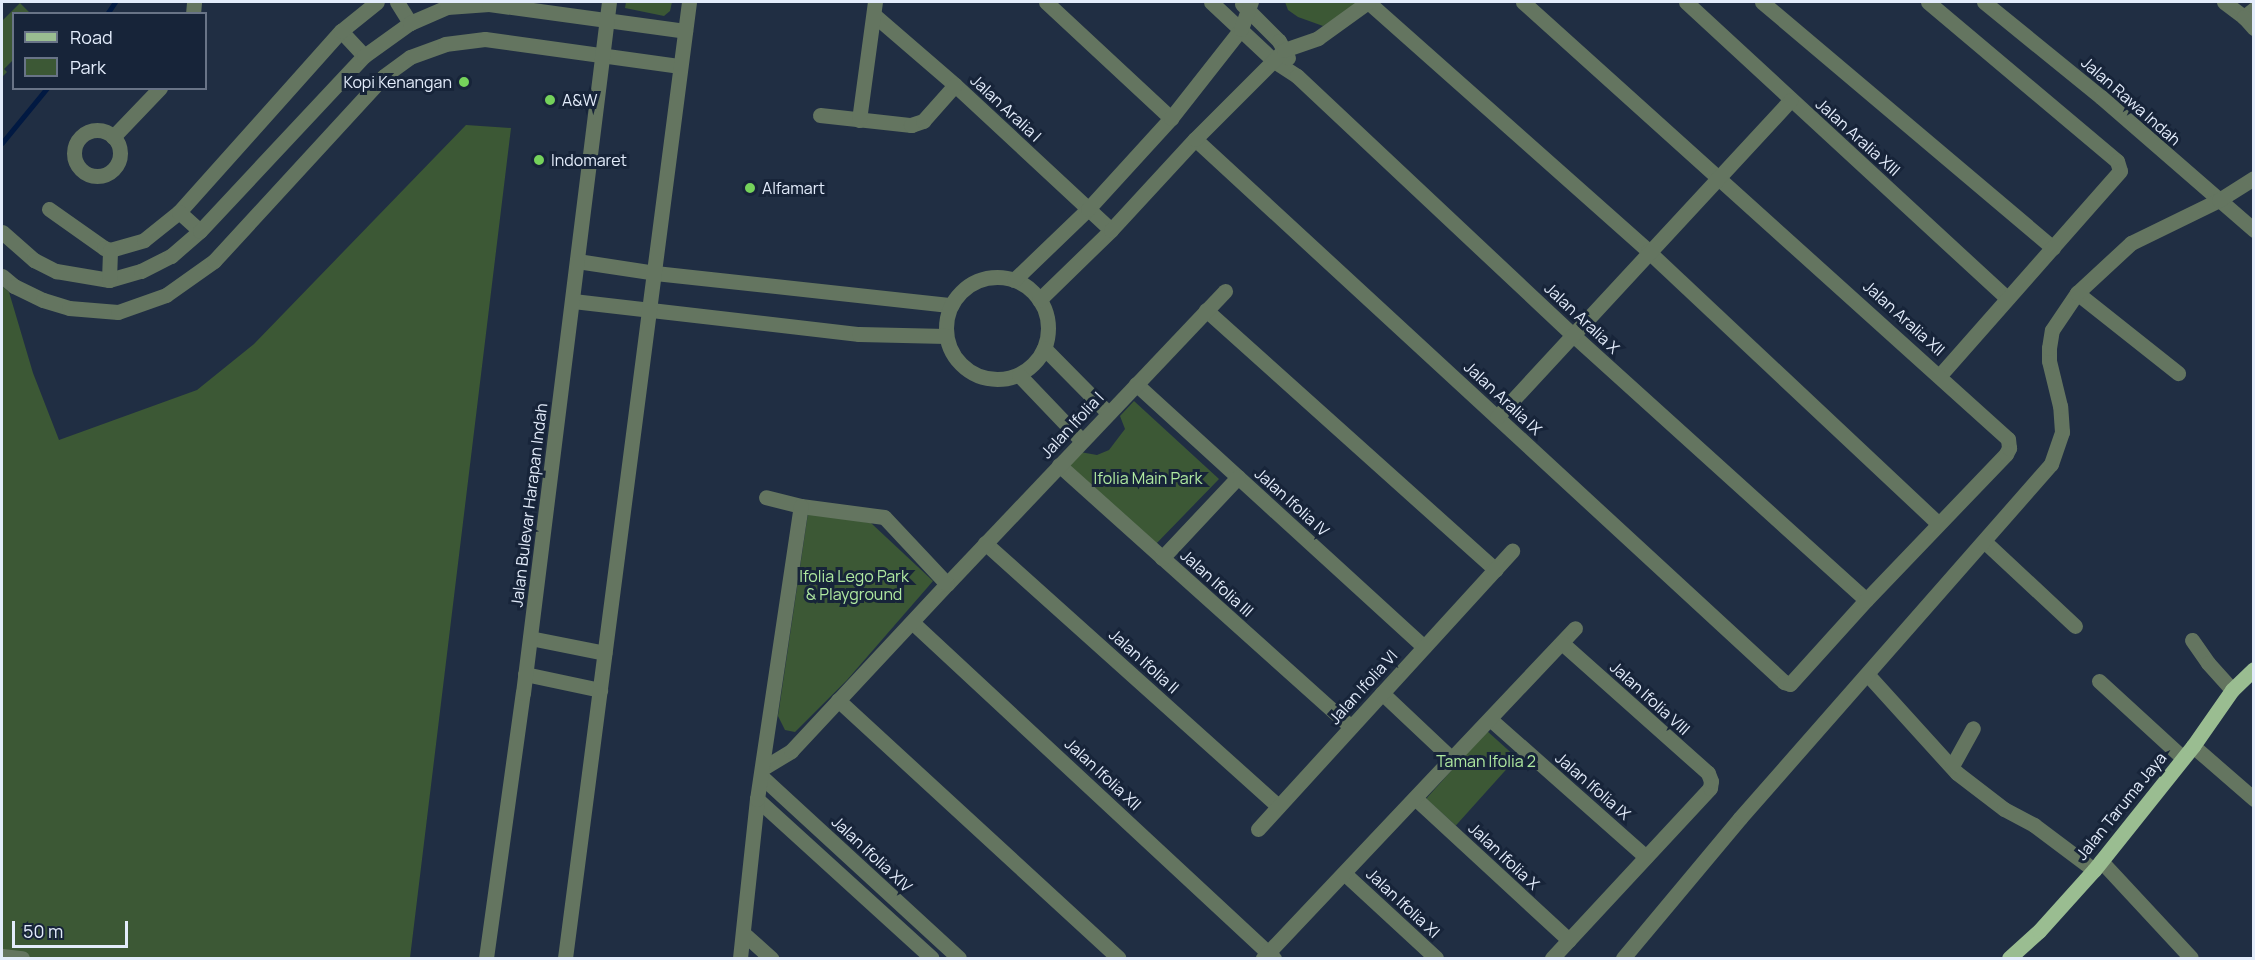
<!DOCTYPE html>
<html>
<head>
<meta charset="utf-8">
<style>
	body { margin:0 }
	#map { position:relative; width:2255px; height:960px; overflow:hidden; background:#202e43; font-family:Manrope,sans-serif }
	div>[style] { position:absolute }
	.green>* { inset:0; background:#3c5835; transform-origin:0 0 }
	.stream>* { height:4.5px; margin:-2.25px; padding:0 2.25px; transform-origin:2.25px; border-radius:2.25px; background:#011942 }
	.minor>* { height:15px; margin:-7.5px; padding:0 7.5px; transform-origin:7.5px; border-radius:7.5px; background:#647560 }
	.minor>.ring { margin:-7.5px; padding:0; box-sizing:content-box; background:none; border:15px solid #647560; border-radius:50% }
	.major>* { height:15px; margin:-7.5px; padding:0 7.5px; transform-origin:7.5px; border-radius:7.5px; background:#9abd91 }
	.dots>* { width:16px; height:16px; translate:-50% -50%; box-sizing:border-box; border:3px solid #172439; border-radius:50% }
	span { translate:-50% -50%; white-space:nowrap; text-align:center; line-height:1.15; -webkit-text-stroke:6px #172439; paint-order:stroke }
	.poi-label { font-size:16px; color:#e3ecfb }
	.right { translate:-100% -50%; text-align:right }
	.left { translate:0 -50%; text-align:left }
	.street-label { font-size:16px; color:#e3ecfb }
	.park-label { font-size:16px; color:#afe9a0 }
	.frame { position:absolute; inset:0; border:3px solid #e3ecfb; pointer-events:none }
	.legend { position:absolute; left:12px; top:12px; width:195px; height:78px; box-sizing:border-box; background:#172439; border:2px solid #697487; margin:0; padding:8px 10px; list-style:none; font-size:18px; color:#e3ecfb }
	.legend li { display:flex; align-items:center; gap:12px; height:30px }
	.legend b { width:30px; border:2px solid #697487 }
	.scale { position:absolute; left:12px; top:921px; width:116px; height:27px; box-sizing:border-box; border:3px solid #e3ecfb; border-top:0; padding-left:8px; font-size:18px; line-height:21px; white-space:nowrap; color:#e3ecfb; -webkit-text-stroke:4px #172439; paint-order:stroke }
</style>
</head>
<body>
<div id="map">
	<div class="green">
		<i style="clip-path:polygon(626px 2px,672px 2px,670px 11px,664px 16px,625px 8px)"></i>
		<i style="clip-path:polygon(1285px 2px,1361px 2px,1323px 26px,1298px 17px,1288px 10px)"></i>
		<i style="clip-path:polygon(20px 3px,30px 13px,14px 14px,13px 60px,4px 69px,7px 72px,2px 77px,2px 21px)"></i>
		<i style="clip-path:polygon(466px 125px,511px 128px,410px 958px,2px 958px,2px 286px,9px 292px,33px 373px,59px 440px,197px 390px,254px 344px)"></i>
		<i style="clip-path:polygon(1134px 401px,1219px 479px,1153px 547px,1066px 468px,1080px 452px,1097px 455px,1109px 450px,1125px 429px,1120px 416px)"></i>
		<i style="clip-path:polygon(808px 513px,871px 523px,933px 581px,847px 680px,795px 732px,785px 730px,778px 716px)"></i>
		<i style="left:1487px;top:731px;width:40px;height:91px;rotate:42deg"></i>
	</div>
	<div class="stream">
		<i style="left:107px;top:14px;width:14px;rotate:-56deg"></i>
		<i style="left:2px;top:143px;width:71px;rotate:-50.7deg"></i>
	</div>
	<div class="minor">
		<i style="left:397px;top:2px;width:25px;rotate:58deg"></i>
		<i style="left:1046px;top:2px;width:171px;rotate:42.9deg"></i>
		<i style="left:1211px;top:2px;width:86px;rotate:43.1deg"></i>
		<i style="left:1274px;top:61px;width:27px;rotate:33deg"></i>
		<i style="left:1297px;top:76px;width:378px;rotate:43.2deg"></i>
		<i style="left:1573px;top:335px;width:395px;rotate:42.1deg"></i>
		<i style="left:1368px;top:2px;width:375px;rotate:41.6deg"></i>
		<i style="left:1648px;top:251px;width:398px;rotate:43.2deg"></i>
		<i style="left:1686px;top:2px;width:437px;rotate:42.7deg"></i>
		<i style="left:1762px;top:2px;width:381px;rotate:40.2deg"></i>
		<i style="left:1928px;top:2px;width:247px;rotate:40.1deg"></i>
		<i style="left:2117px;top:161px;width:10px;rotate:73deg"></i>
		<i style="left:2120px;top:171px;width:272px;rotate:131.4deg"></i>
		<i style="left:1984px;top:2px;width:151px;rotate:39.1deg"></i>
		<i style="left:2101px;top:97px;width:203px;rotate:41deg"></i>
		<i style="left:2224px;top:2px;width:25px;rotate:37deg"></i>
		<i style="left:1242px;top:4px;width:52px;rotate:45deg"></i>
		<i style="left:1279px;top:41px;width:19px;rotate:62deg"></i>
		<i style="left:2254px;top:9px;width:13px;rotate:141deg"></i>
		<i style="left:2244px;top:17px;width:15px;rotate:48deg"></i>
		<i style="left:193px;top:14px;width:12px;rotate:-85deg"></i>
		<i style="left:874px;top:15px;width:107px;rotate:40.8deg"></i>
		<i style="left:955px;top:85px;width:213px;rotate:42.9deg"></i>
		<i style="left:341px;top:31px;width:34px;rotate:47deg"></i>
		<i style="left:820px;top:115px;width:92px;rotate:6.3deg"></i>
		<i style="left:911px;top:125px;width:13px;rotate:-18deg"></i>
		<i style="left:923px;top:121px;width:48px;rotate:-48.4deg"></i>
		<i style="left:859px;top:120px;width:119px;rotate:-82.3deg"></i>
		<i class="ring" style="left:74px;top:130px;width:31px;height:31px"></i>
		<i style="left:113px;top:137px;width:68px;rotate:-46.2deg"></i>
		<i style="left:1195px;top:139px;width:801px;rotate:42.67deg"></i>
		<i style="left:1784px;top:682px;width:6px;rotate:18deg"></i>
		<i style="left:1790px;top:684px;width:113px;rotate:-47.9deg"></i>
		<i style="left:1866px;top:600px;width:202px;rotate:-46.2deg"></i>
		<i style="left:2006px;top:454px;width:7px;rotate:-63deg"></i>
		<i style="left:2009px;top:448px;width:9px;rotate:-96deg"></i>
		<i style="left:2008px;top:439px;width:653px;rotate:-137.98deg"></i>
		<i style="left:49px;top:209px;width:67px;rotate:35.3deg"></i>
		<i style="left:104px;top:248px;width:6px;rotate:18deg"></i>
		<i style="left:110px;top:250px;width:35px;rotate:-16deg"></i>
		<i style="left:144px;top:240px;width:45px;rotate:-38.7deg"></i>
		<i style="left:179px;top:212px;width:243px;rotate:-48.2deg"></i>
		<i style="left:341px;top:31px;width:46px;rotate:-38.9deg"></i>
		<i style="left:179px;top:212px;width:28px;rotate:42deg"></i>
		<i style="left:2px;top:232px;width:43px;rotate:41.2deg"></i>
		<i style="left:34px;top:260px;width:25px;rotate:27deg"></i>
		<i style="left:56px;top:271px;width:54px;rotate:9.6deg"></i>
		<i style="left:109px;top:280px;width:33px;rotate:-16deg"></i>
		<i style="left:141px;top:271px;width:34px;rotate:-27deg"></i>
		<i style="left:171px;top:256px;width:38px;rotate:-41deg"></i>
		<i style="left:200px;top:231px;width:240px;rotate:-46.9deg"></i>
		<i style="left:364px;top:56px;width:57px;rotate:-35.7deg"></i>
		<i style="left:410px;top:23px;width:40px;rotate:-23.4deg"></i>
		<i style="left:447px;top:7px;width:42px;rotate:-4.1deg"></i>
		<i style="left:489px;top:4px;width:198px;rotate:7.8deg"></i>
		<i style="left:577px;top:261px;width:79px;rotate:8.7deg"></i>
		<i style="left:655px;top:273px;width:298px;rotate:6.2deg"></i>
		<i style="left:2px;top:276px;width:16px;rotate:40deg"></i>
		<i style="left:14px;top:286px;width:32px;rotate:26deg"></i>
		<i style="left:43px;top:300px;width:27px;rotate:17deg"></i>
		<i style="left:69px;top:308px;width:49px;rotate:4.7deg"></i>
		<i style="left:118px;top:312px;width:51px;rotate:-19.5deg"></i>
		<i style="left:166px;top:295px;width:59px;rotate:-35.3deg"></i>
		<i style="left:214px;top:261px;width:251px;rotate:-47.4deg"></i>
		<i style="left:384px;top:76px;width:32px;rotate:-36deg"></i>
		<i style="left:410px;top:57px;width:37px;rotate:-20deg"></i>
		<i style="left:445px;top:44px;width:40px;rotate:-7.1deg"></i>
		<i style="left:485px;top:39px;width:197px;rotate:7.9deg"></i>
		<i class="ring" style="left:946px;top:277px;width:87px;height:87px"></i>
		<i style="left:109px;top:280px;width:30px;rotate:-88deg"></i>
		<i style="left:1014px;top:280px;width:103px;rotate:-43.8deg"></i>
		<i style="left:1088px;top:209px;width:123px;rotate:-47.6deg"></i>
		<i style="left:1171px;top:118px;width:113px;rotate:-51.8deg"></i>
		<i style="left:1241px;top:29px;width:29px;rotate:-70deg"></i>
		<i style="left:2077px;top:293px;width:129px;rotate:38.4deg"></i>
		<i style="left:1039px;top:300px;width:100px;rotate:-44.2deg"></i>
		<i style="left:1111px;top:230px;width:124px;rotate:-47.3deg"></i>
		<i style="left:1195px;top:139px;width:126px;rotate:-45deg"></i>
		<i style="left:1284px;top:50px;width:36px;rotate:-19deg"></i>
		<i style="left:1318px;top:38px;width:62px;rotate:-35.8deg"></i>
		<i style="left:573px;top:301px;width:288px;rotate:6.6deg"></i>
		<i style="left:859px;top:334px;width:87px;rotate:1.3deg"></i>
		<i style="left:1206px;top:310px;width:389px;rotate:41.9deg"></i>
		<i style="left:1044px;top:348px;width:91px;rotate:45.4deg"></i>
		<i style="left:1019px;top:375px;width:91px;rotate:46.3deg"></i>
		<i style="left:1136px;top:384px;width:390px;rotate:42.4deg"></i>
		<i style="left:1497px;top:417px;width:432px;rotate:-47.2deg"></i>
		<i style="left:1059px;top:465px;width:392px;rotate:41.9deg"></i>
		<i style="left:1985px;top:542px;width:123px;rotate:43deg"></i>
		<i style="left:985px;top:543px;width:394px;rotate:41.9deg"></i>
		<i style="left:1162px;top:558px;width:111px;rotate:-46.8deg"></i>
		<i style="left:947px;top:584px;width:404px;rotate:-46.5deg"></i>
		<i style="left:912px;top:622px;width:494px;rotate:42.9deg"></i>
		<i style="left:530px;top:638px;width:76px;rotate:11.3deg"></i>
		<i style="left:2192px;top:640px;width:28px;rotate:55deg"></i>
		<i style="left:2208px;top:663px;width:36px;rotate:48deg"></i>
		<i style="left:525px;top:674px;width:77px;rotate:12deg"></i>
		<i style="left:1868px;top:675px;width:132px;rotate:47.8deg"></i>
		<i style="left:1957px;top:773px;width:59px;rotate:37.5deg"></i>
		<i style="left:2004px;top:809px;width:34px;rotate:28deg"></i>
		<i style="left:2034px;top:825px;width:75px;rotate:36.9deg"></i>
		<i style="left:2099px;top:681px;width:114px;rotate:42.5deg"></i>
		<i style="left:1382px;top:693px;width:95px;rotate:43.3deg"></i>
		<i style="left:838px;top:700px;width:381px;rotate:42.6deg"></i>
		<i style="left:1490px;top:719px;width:208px;rotate:41.5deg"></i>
		<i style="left:2193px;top:746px;width:81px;rotate:41deg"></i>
		<i style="left:1952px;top:766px;width:43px;rotate:-61.1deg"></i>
		<i style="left:763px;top:768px;width:33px;rotate:-31deg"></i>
		<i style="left:791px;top:751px;width:229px;rotate:-47deg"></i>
		<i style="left:947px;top:584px;width:92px;rotate:-133.2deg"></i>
		<i style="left:884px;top:517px;width:84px;rotate:-172.5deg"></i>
		<i style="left:801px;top:506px;width:36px;rotate:-166deg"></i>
		<i style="left:761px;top:776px;width:269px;rotate:42.6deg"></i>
		<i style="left:757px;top:799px;width:236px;rotate:42.3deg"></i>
		<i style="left:1416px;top:799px;width:208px;rotate:42.7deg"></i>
		<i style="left:1258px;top:829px;width:377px;rotate:-47.6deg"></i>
		<i style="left:2101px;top:861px;width:132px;rotate:47.1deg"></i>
		<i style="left:1345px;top:874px;width:124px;rotate:42.7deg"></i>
		<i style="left:743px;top:933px;width:38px;rotate:42deg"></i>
		<i style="left:2px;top:956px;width:20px;rotate:6deg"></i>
		<i style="left:486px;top:958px;width:268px;rotate:-82.1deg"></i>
		<i style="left:523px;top:693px;width:696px;rotate:-82.91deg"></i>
		<i style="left:565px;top:958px;width:964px;rotate:-82.61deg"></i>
		<i style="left:740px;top:958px;width:160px;rotate:-83.9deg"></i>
		<i style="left:757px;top:799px;width:296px;rotate:-81.5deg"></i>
		<i style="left:1263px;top:958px;width:454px;rotate:-46.6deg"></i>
		<i style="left:1552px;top:958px;width:232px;rotate:-47.1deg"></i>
		<i style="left:1710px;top:788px;width:7px;rotate:-82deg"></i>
		<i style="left:1711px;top:781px;width:9px;rotate:-111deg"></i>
		<i style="left:1708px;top:773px;width:195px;rotate:-138.3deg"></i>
		<i style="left:1623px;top:958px;width:182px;rotate:-50.1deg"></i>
		<i style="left:1740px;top:818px;width:471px;rotate:-48.7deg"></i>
		<i style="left:2051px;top:464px;width:34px;rotate:-71deg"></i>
		<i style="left:2062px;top:432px;width:26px;rotate:-94deg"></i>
		<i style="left:2060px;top:406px;width:46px;rotate:-103.7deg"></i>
		<i style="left:2049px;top:361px;width:13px;rotate:-90deg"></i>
		<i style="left:2049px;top:348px;width:18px;rotate:-81deg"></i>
		<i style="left:2052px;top:330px;width:45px;rotate:-56deg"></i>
		<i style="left:2077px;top:293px;width:74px;rotate:-42.8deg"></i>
		<i style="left:2131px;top:243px;width:98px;rotate:-26deg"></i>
		<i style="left:2219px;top:200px;width:41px;rotate:-32.2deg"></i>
	</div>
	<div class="major">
		<i style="left:2009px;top:958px;width:40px;rotate:-42deg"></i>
		<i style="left:2039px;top:931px;width:82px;rotate:-48deg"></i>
		<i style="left:2094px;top:870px;width:159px;rotate:-51.4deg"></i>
		<i style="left:2193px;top:746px;width:68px;rotate:-55.1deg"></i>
		<i style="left:2232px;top:690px;width:30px;rotate:-44deg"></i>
	</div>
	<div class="dots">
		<i style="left:464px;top:82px;background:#75d25b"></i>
		<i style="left:550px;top:100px;background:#75d25b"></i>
		<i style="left:539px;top:160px;background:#75d25b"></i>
		<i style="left:750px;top:188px;background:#75d25b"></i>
	</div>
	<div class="poi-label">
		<span class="right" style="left:452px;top:82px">Kopi Kenangan</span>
		<span class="left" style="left:562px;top:100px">A&amp;W</span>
		<span class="left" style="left:551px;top:160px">Indomaret</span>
		<span class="left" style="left:762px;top:188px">Alfamart</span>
	</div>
	<div class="street-label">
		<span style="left:2131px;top:101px;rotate:41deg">Jalan Rawa Indah</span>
		<span style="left:1006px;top:108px;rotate:43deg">Jalan Aralia I</span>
		<span style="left:1858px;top:137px;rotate:42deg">Jalan Aralia XIII</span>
		<span style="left:1582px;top:318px;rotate:43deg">Jalan Aralia X</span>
		<span style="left:1904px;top:318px;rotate:42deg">Jalan Aralia XII</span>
		<span style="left:1503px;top:398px;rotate:43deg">Jalan Aralia IX</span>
		<span style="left:1072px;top:425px;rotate:-47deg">Jalan Ifolia I</span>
		<span style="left:1292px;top:502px;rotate:42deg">Jalan Ifolia IV</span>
		<span style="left:529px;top:505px;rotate:-83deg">Jalan Bulevar Harapan Indah</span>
		<span style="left:1217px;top:583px;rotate:42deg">Jalan Ifolia III</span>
		<span style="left:1144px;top:661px;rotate:42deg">Jalan Ifolia II</span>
		<span style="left:1363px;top:687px;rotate:-48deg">Jalan Ifolia VI</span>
		<span style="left:1650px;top:698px;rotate:42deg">Jalan Ifolia VIII</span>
		<span style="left:1103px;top:774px;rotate:43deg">Jalan Ifolia XII</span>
		<span style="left:1593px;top:786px;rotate:41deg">Jalan Ifolia IX</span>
		<span style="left:2121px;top:806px;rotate:-51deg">Jalan Taruma Jaya</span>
		<span style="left:872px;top:854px;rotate:43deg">Jalan Ifolia XIV</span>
		<span style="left:1504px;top:856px;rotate:43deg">Jalan Ifolia X</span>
		<span style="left:1403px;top:903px;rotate:43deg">Jalan Ifolia XI</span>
	</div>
	<div class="park-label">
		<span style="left:1148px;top:478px">Ifolia Main Park</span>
		<span style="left:854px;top:585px">Ifolia Lego Park<br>&amp; Playground</span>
		<span style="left:1486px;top:761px">Taman Ifolia 2</span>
	</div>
	<div class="frame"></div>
	<ul class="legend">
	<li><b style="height:8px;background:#9abd91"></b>Road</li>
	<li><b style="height:16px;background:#3c5835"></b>Park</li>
	</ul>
	<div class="scale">50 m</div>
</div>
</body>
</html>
